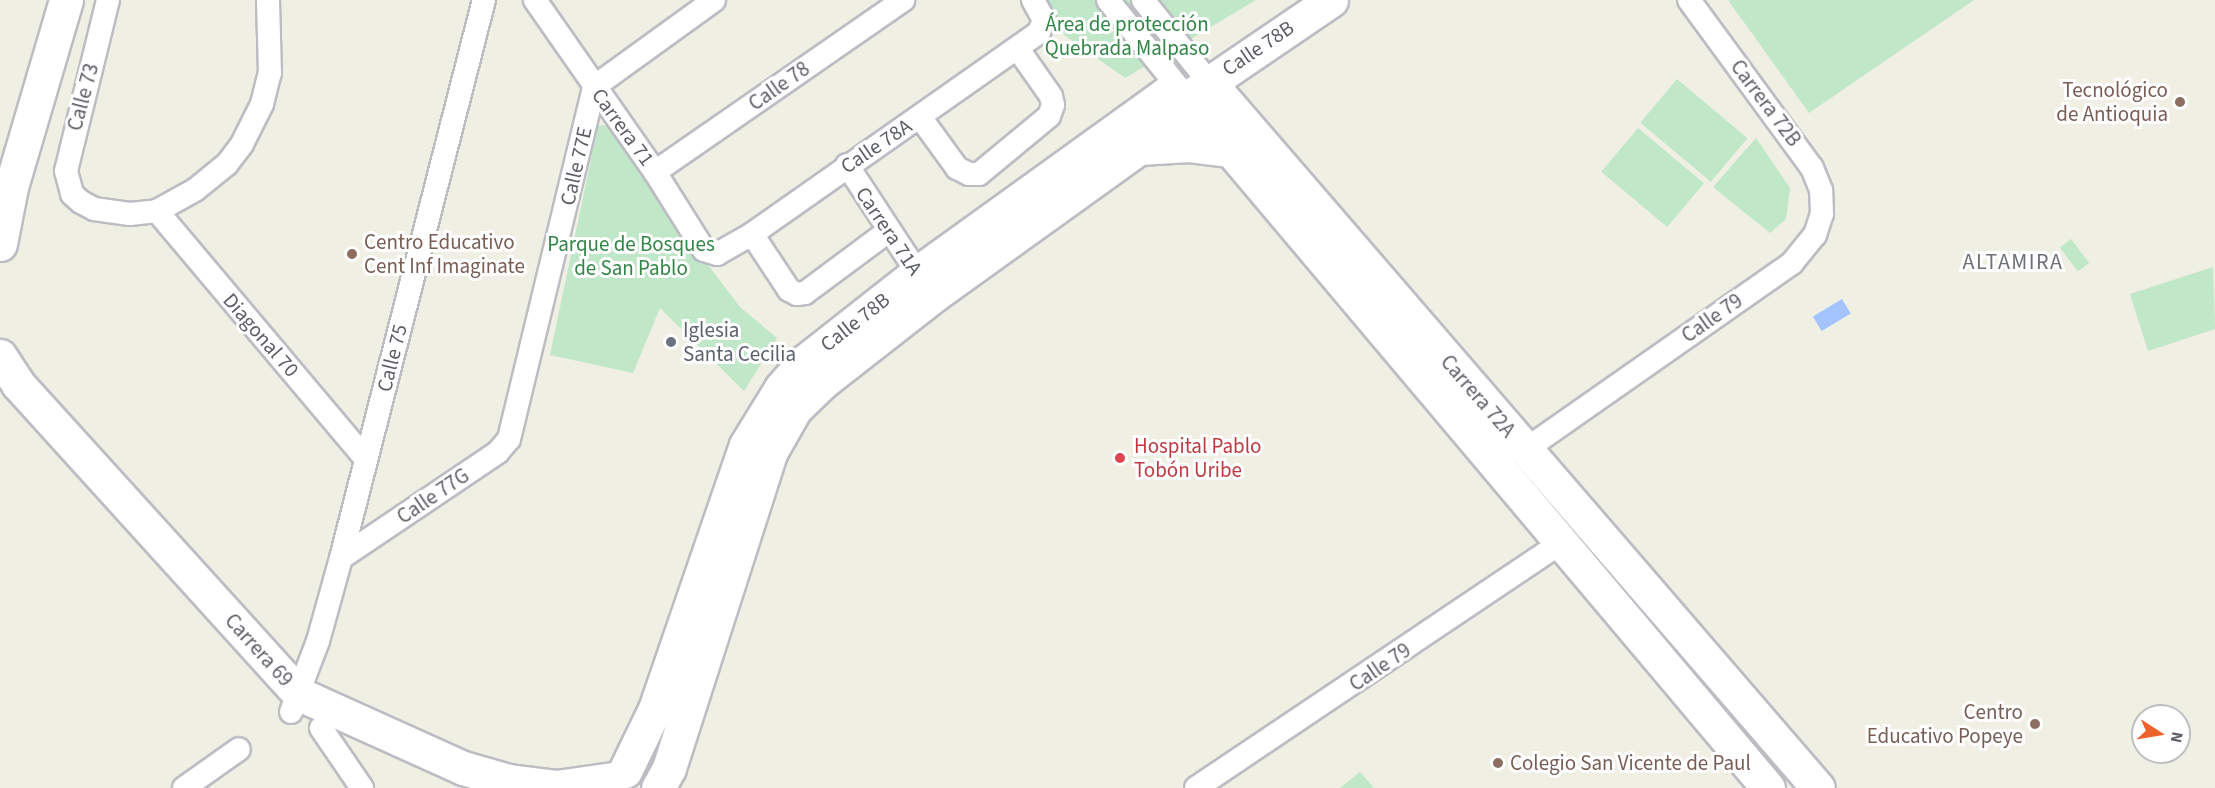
<!DOCTYPE html>
<html>
<head>
<meta charset="utf-8">
<style>
	body { margin:0 }
	#map { position:relative; width:2215px; height:788px; overflow:hidden; background:#efefe4; font-family:"Source Sans 3",sans-serif }
	div>[style] { position:absolute }
	.green>* { inset:0; background:#c0e7c8; transform-origin:0 0 }
	.water>* { inset:0; background:#a4c4ff; transform-origin:0 0 }
	.roads { filter:drop-shadow(2px 0 #bcbcc3) drop-shadow(-2px 0 #bcbcc3) drop-shadow(0 2px #bcbcc3) drop-shadow(0 -2px #bcbcc3) }
	.street>* { height:22px; margin:-11px; padding:0 11px; transform-origin:11px; border-radius:11px; background:#fff }
	.secondary>* { height:33px; margin:-16.5px; padding:0 16.5px; transform-origin:16.5px; border-radius:16.5px; background:#fff }
	.dots>* { width:16px; height:16px; translate:-50% -50%; box-sizing:border-box; border:3px solid #fff; border-radius:50% }
	span { translate:-50% -50%; white-space:nowrap; text-align:center; line-height:1.15; -webkit-text-stroke:6px #fff; paint-order:stroke }
	.park-label { font-size:21px; color:#328648 }
	.street-label { font-size:21px; color:#5c5e65 }
	.education-label { font-size:21px; color:#785e54 }
	.right { translate:-100% -50%; text-align:right }
	.left { translate:0 -50%; text-align:left }
	.worship-label { font-size:21px; color:#5b616d }
	.health-label { font-size:21px; color:#be3a42 }
	.neighbourhood-label { font-size:22px; color:#6d7077; letter-spacing:1.5px }
	.north { position:absolute; left:2131px; top:704px; width:60px; height:60px; box-sizing:border-box; background:#fff; border:2px solid #bebfc1; border-radius:50%; rotate:102deg; font-size:16px; font-weight:700; line-height:24px; text-align:center; color:#5c5e65 }
	.north::after { content:''; display:block; margin:auto; width:21px; height:27px; background:#ee632b; clip-path:polygon(50% 0,100% 100%,50% 72%,0 100%) }
</style>
</head>
<body>
<div id="map">
	<div class="green">
		<i style="clip-path:polygon(1034px 0,1256px 0,1125px 78px,1050px 25px)"></i>
		<i style="clip-path:polygon(1728px 0,1974px 0,1809px 113px)"></i>
		<i style="left:1677px;top:79px;width:92px;height:57px;rotate:40deg"></i>
		<i style="clip-path:polygon(613px 124px,702px 257px,740px 307px,777px 338px,744px 391px,660px 308px,633px 373px,550px 355px,598px 126px)"></i>
		<i style="left:1638px;top:128px;width:86px;height:57px;rotate:40deg"></i>
		<i style="clip-path:polygon(1756px 138px,1790px 188px,1786px 219px,1770px 233px,1713px 187px)"></i>
		<i style="left:2071px;top:239px;width:30px;height:14px;rotate:53deg"></i>
		<i style="clip-path:polygon(2213px 267px,2215px 329px,2148px 351px,2130px 294px)"></i>
		<i style="clip-path:polygon(1360px 772px,1374px 788px,1340px 788px)"></i>
	</div>
	<div class="water">
		<i style="left:1842px;top:299px;width:17px;height:34px;rotate:59deg"></i>
	</div>
	<div class="roads">
		<div class="street">
			<i style="left:108px;top:0;width:176px;rotate:103.8deg"></i>
			<i style="left:66px;top:171px;width:24px;rotate:75deg"></i>
			<i style="left:72px;top:194px;width:12px;rotate:42deg"></i>
			<i style="left:81px;top:202px;width:15px;rotate:28deg"></i>
			<i style="left:94px;top:209px;width:36px;rotate:8deg"></i>
			<i style="left:130px;top:214px;width:27px;rotate:-6deg"></i>
			<i style="left:157px;top:211px;width:43px;rotate:-28.9deg"></i>
			<i style="left:195px;top:190px;width:41px;rotate:-39.1deg"></i>
			<i style="left:227px;top:164px;width:25px;rotate:-53deg"></i>
			<i style="left:242px;top:144px;width:45px;rotate:-63.4deg"></i>
			<i style="left:262px;top:104px;width:32px;rotate:-76deg"></i>
			<i style="left:270px;top:73px;width:73px;rotate:-91.6deg"></i>
			<i style="left:535px;top:0;width:210px;rotate:55.1deg"></i>
			<i style="left:655px;top:172px;width:92px;rotate:57.9deg"></i>
			<i style="left:704px;top:250px;width:14px;rotate:17deg"></i>
			<i style="left:717px;top:254px;width:40px;rotate:-29.7deg"></i>
			<i style="left:752px;top:234px;width:351px;rotate:-35.1deg"></i>
			<i style="left:1039px;top:32px;width:13px;rotate:-67deg"></i>
			<i style="left:1044px;top:20px;width:23px;rotate:-119deg"></i>
			<i style="left:1108px;top:0;width:126px;rotate:51.1deg"></i>
			<i style="left:1143px;top:0;width:105px;rotate:51.2deg"></i>
			<i style="left:920px;top:117px;width:63px;rotate:54deg"></i>
			<i style="left:957px;top:168px;width:13px;rotate:27deg"></i>
			<i style="left:969px;top:174px;width:10px"></i>
			<i style="left:979px;top:174px;width:91px;rotate:-39.6deg"></i>
			<i style="left:1049px;top:116px;width:12px;rotate:-70deg"></i>
			<i style="left:1053px;top:105px;width:9px;rotate:-103deg"></i>
			<i style="left:1051px;top:96px;width:57px;rotate:-125.1deg"></i>
			<i style="left:847px;top:165px;width:142px;rotate:56.8deg"></i>
			<i style="left:655px;top:172px;width:302px;rotate:-34.7deg"></i>
			<i style="left:157px;top:211px;width:324px;rotate:49.9deg"></i>
			<i style="left:752px;top:234px;width:67px;rotate:56.5deg"></i>
			<i style="left:789px;top:290px;width:9px;rotate:27deg"></i>
			<i style="left:797px;top:294px;width:8px;rotate:-7deg"></i>
			<i style="left:805px;top:293px;width:102px;rotate:-36.6deg"></i>
			<i style="left:1525px;top:450px;width:326px;rotate:-35deg"></i>
			<i style="left:1792px;top:263px;width:36px;rotate:-51deg"></i>
			<i style="left:1815px;top:235px;width:22px;rotate:-72deg"></i>
			<i style="left:1822px;top:214px;width:24px;rotate:-92deg"></i>
			<i style="left:1821px;top:190px;width:24px;rotate:-112deg"></i>
			<i style="left:1812px;top:168px;width:208px;rotate:-126.2deg"></i>
			<i style="left:341px;top:558px;width:189px;rotate:-34deg"></i>
			<i style="left:498px;top:452px;width:17px;rotate:-50deg"></i>
			<i style="left:509px;top:439px;width:362px;rotate:-76.4deg"></i>
			<i style="left:594px;top:87px;width:148px;rotate:-35.9deg"></i>
			<i style="left:291px;top:712px;width:76px;rotate:-69.2deg"></i>
			<i style="left:318px;top:641px;width:86px;rotate:-74.5deg"></i>
			<i style="left:341px;top:558px;width:576px;rotate:-75.63deg"></i>
			<i style="left:321px;top:728px;width:73px;rotate:55.7deg"></i>
			<i style="left:184px;top:788px;width:67px;rotate:-35.3deg"></i>
			<i style="left:1196px;top:788px;width:440px;rotate:-33.9deg"></i>
		</div>
		<div class="secondary">
			<i style="left:1209px;top:82px;width:932px;rotate:49.22deg"></i>
			<i style="left:1187px;top:98px;width:902px;rotate:49.9deg"></i>
			<i style="left:1140px;top:148px;width:49px;rotate:-3.5deg"></i>
			<i style="left:1189px;top:145px;width:39px;rotate:7deg"></i>
			<i style="left:0;top:244px;width:58px;rotate:-79.1deg"></i>
			<i style="left:11px;top:187px;width:195px;rotate:-73.6deg"></i>
			<i style="left:0;top:356px;width:33px;rotate:57deg"></i>
			<i style="left:18px;top:384px;width:418px;rotate:47.8deg"></i>
			<i style="left:299px;top:694px;width:180px;rotate:24.3deg"></i>
			<i style="left:463px;top:768px;width:48px;rotate:15.8deg"></i>
			<i style="left:509px;top:781px;width:47px;rotate:7.3deg"></i>
			<i style="left:556px;top:787px;width:57px;rotate:-8.1deg"></i>
			<i style="left:625px;top:771px;width:69px;rotate:-64.2deg"></i>
			<i style="left:655px;top:709px;width:279px;rotate:-71deg"></i>
			<i style="left:746px;top:445px;width:67px;rotate:-58.4deg"></i>
			<i style="left:781px;top:388px;width:35px;rotate:-49deg"></i>
			<i style="left:804px;top:362px;width:142px;rotate:-38.2deg"></i>
			<i style="left:916px;top:274px;width:308px;rotate:-35.8deg"></i>
			<i style="left:1166px;top:94px;width:21px;rotate:11deg"></i>
			<i style="left:658px;top:788px;width:23px;rotate:-61deg"></i>
			<i style="left:669px;top:768px;width:333px;rotate:-72.2deg"></i>
			<i style="left:771px;top:451px;width:48px;rotate:-60.3deg"></i>
			<i style="left:795px;top:409px;width:40px;rotate:-44deg"></i>
			<i style="left:824px;top:381px;width:140px;rotate:-38deg"></i>
			<i style="left:934px;top:295px;width:305px;rotate:-35.7deg"></i>
			<i style="left:1182px;top:117px;width:20px;rotate:-75deg"></i>
			<i style="left:1187px;top:98px;width:174px;rotate:-34.2deg"></i>
		</div>
	</div>
	<div class="dots">
		<i style="left:2180px;top:102px;background:#8d6e63"></i>
		<i style="left:352px;top:254px;background:#8d6e63"></i>
		<i style="left:671px;top:342px;background:#6b7280"></i>
		<i style="left:1120px;top:458px;background:#e0444e"></i>
		<i style="left:2035px;top:724px;background:#8d6e63"></i>
		<i style="left:1498px;top:763px;background:#8d6e63"></i>
	</div>
	<div class="park-label">
		<span style="left:1127px;top:36px">Área de protección<br>Quebrada Malpaso</span>
		<span style="left:631px;top:256px">Parque de Bosques<br>de San Pablo</span>
	</div>
	<div class="street-label">
		<span style="left:1258px;top:48px;rotate:-34deg">Calle 78B</span>
		<span style="left:779px;top:86px;rotate:-35deg">Calle 78</span>
		<span style="left:83px;top:97px;rotate:-75deg">Calle 73</span>
		<span style="left:1766px;top:103px;rotate:53deg">Carrera 72B</span>
		<span style="left:623px;top:127px;rotate:54deg">Carrera 71</span>
		<span style="left:876px;top:146px;rotate:-34deg">Calle 78A</span>
		<span style="left:576px;top:166px;rotate:-77deg">Calle 77E</span>
		<span style="left:889px;top:231px;rotate:56deg">Carrera 71A</span>
		<span style="left:1712px;top:318px;rotate:-35deg">Calle 79</span>
		<span style="left:855px;top:322px;rotate:-38deg">Calle 78B</span>
		<span style="left:261px;top:335px;rotate:49deg">Diagonal 70</span>
		<span style="left:392px;top:358px;rotate:-76deg">Calle 75</span>
		<span style="left:1478px;top:396px;rotate:49deg">Carrera 72A</span>
		<span style="left:433px;top:496px;rotate:-34deg">Calle 77G</span>
		<span style="left:259px;top:650px;rotate:48deg">Carrera 69</span>
		<span style="left:1380px;top:667px;rotate:-34deg">Calle 79</span>
	</div>
	<div class="education-label">
		<span class="right" style="left:2168px;top:102px">Tecnológico<br>de Antioquia</span>
		<span class="left" style="left:364px;top:254px">Centro Educativo<br>Cent Inf Imaginate</span>
		<span class="right" style="left:2023px;top:724px">Centro<br>Educativo Popeye</span>
		<span class="left" style="left:1510px;top:763px">Colegio San Vicente de Paul</span>
	</div>
	<div class="worship-label">
		<span class="left" style="left:683px;top:342px">Iglesia<br>Santa Cecilia</span>
	</div>
	<div class="health-label">
		<span class="left" style="left:1134px;top:458px">Hospital Pablo<br>Tobón Uribe</span>
	</div>
	<div class="neighbourhood-label">
		<span style="left:2013px;top:263px">ALTAMIRA</span>
	</div>
	<div class="north">N</div>
</div>
</body>
</html>
